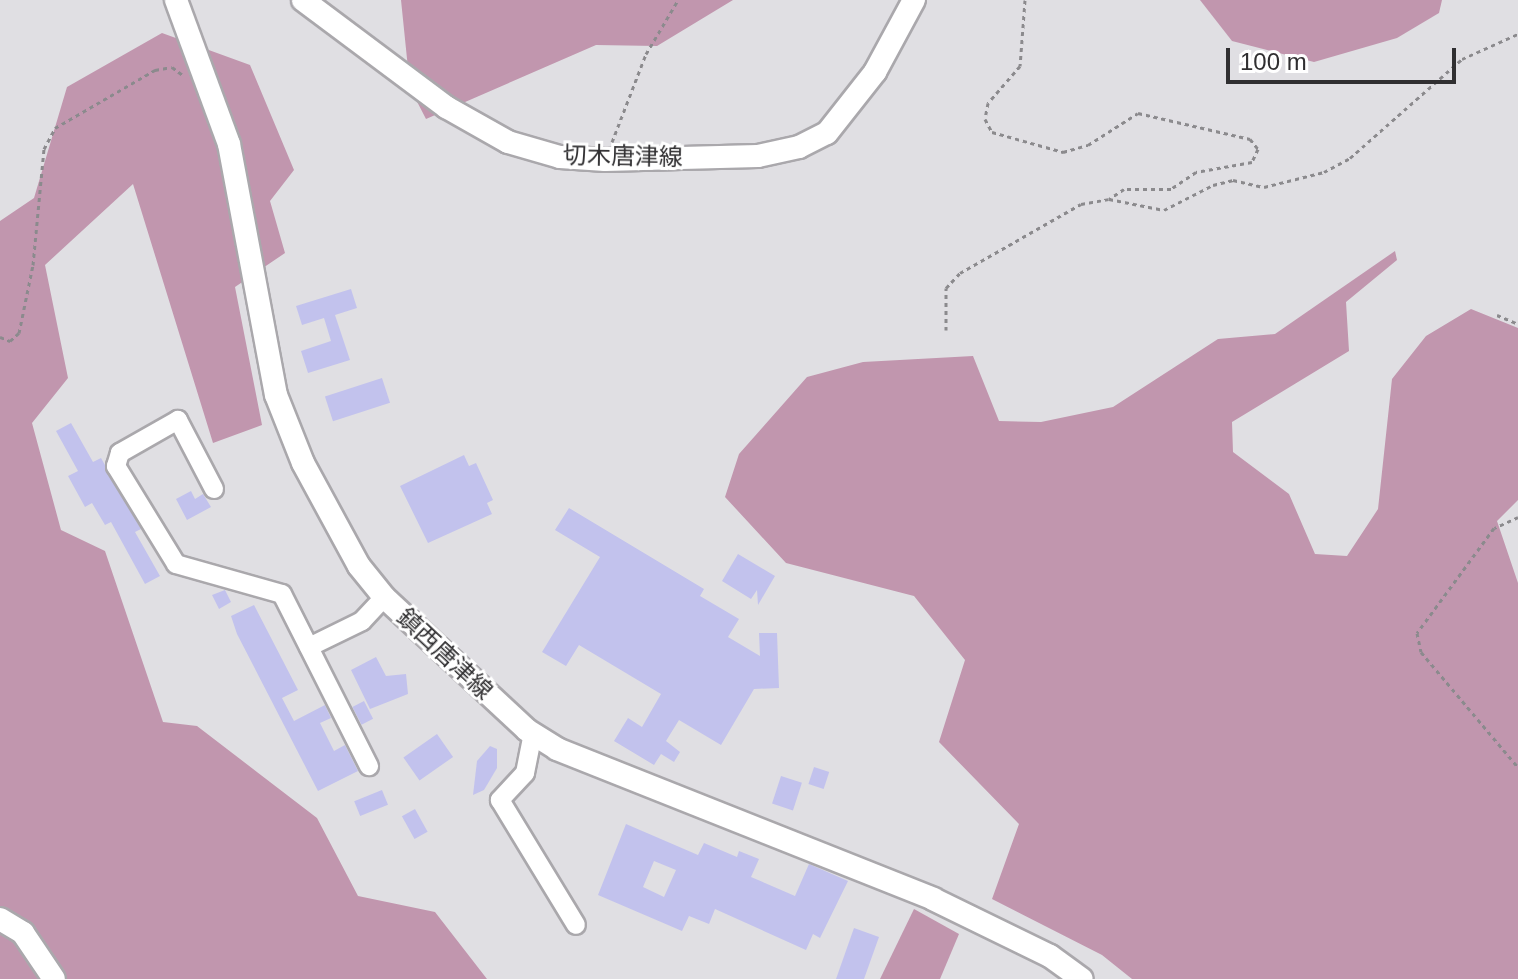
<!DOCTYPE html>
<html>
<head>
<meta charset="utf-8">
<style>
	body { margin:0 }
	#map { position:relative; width:1518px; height:979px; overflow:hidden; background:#e0dfe3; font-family:Arial,"Noto Sans JP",sans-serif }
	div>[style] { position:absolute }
	.forest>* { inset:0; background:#c196ae }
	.building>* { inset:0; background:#c2c2ed; transform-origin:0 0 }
	.path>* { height:3px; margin-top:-1.5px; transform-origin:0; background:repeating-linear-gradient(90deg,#8b8a8d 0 4px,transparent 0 8px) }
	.roads { filter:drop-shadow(2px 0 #aaa8ac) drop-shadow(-2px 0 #aaa8ac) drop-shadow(0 2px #aaa8ac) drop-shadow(0 -2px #aaa8ac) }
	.minor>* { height:18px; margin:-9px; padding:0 9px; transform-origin:9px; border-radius:9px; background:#fff }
	.major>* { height:22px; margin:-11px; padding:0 11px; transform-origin:11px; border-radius:11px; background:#fff }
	span { translate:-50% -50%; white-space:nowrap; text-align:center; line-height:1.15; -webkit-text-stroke:6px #fff; paint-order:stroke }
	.street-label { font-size:24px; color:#302f31 }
	.scale { position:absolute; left:1226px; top:48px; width:230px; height:36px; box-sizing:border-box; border:4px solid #302f31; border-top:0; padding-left:10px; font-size:24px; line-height:28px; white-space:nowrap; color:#302f31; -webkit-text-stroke:6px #fff; paint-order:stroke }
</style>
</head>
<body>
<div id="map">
	<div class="forest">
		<i style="clip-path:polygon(401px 0,733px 0,657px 46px,596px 45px,426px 119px,410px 88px)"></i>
		<i style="clip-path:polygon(1200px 0,1442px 0,1439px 13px,1397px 38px,1314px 62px,1232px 41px)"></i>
		<i style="clip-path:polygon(162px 33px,250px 65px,294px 170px,270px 201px,285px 253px,235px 287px,262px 425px,213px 443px,133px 184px,45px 265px,68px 378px,32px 423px,61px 530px,105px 551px,163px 722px,197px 726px,317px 818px,358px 896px,435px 912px,487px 979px,0 979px,0 221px,34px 198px,67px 87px)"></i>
		<i style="clip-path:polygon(1395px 251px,1397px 260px,1346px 302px,1349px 351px,1232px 422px,1233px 452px,1289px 494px,1315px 554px,1347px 556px,1378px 509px,1392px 379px,1426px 336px,1471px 309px,1518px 328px,1518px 500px,1497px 521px,1518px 583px,1518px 979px,1132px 979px,1102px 955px,992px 899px,1019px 824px,939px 742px,965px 660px,914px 596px,786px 563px,725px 497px,739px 454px,807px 377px,863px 362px,973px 356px,999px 421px,1041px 422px,1113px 407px,1218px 339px,1275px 334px)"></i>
		<i style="clip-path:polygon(914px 909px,959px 934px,940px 979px,880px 979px)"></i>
	</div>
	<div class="building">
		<i style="clip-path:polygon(351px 289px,357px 308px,335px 315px,350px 360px,308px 373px,301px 351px,331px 341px,324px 318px,302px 325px,296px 306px)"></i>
		<i style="left:382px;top:378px;width:26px;height:60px;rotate:72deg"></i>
		<i style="clip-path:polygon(71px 423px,93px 462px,101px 458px,141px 529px,135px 532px,160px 576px,145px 584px,111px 522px,105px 525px,92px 503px,85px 507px,68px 476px,78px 471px,56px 431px)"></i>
		<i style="clip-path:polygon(464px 455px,469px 466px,476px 463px,493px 500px,487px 503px,492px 514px,428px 543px,400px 486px)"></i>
		<i style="clip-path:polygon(191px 491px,195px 499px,203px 494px,211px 507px,187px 520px,176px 499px)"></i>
		<i style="clip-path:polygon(569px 508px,704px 589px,700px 596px,739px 619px,728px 637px,760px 656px,759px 633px,777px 633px,779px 688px,754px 689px,721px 745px,679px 720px,666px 741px,680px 752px,674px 762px,661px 754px,654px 765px,614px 741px,628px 718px,642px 727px,661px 694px,579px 645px,566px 666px,542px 652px,600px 557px,555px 530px)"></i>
		<i style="clip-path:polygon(738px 554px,775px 576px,758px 605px,757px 590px,751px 599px,722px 581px)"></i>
		<i style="clip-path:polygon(225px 590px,231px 602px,219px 609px,212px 595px)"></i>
		<i style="clip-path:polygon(254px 605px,298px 690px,282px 698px,294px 721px,325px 705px,331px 718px,320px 723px,334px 751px,345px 745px,358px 771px,318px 791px,237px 634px,231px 616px)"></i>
		<i style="clip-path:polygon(376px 657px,386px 676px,406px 674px,408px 694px,370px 709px,351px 670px)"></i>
		<i style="left:364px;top:701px;width:20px;height:13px;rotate:63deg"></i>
		<i style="left:437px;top:734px;width:28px;height:41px;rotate:55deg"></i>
		<i style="clip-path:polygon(490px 746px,497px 749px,497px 768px,484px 790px,473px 795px,477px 761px)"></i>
		<i style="left:814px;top:767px;width:16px;height:18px;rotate:18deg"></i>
		<i style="left:781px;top:776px;width:22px;height:29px;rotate:18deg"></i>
		<i style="left:382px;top:790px;width:16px;height:30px;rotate:68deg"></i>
		<i style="left:415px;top:809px;width:26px;height:15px;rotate:61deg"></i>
		<i style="clip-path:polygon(evenodd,626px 824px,698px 855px,704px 843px,737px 857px,739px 851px,759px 859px,751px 877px,795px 896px,809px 864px,848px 881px,820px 938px,813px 934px,806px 950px,715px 909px,709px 924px,689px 916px,682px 931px,598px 895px,626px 824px,654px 861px,676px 870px,664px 897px,643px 887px,654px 861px)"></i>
		<i style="clip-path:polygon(854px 928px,879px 937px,864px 979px,836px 979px)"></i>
	</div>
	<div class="path">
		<i style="left:1025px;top:0;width:66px;rotate:94.3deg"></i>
		<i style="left:1020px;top:66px;width:49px;rotate:130.9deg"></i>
		<i style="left:988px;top:103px;width:16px;rotate:101deg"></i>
		<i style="left:985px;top:119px;width:15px;rotate:62deg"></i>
		<i style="left:992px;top:132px;width:74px;rotate:15.7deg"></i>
		<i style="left:1063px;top:152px;width:26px;rotate:-16deg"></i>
		<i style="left:1088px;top:145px;width:59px;rotate:-32.6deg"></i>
		<i style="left:1138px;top:113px;width:115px;rotate:13.1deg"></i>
		<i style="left:1250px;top:139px;width:13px;rotate:51deg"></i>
		<i style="left:1258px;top:149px;width:14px;rotate:115deg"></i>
		<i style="left:1252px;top:162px;width:57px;rotate:169.9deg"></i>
		<i style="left:1196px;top:172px;width:30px;rotate:146deg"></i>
		<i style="left:1171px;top:189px;width:47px;rotate:180deg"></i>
		<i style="left:1124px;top:189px;width:18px;rotate:146deg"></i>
		<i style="left:612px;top:142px;width:94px;rotate:-68.9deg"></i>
		<i style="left:646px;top:54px;width:63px;rotate:-59.3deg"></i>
		<i style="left:1497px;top:315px;width:23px;rotate:23deg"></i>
		<i style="left:946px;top:330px;width:42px;rotate:-90deg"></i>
		<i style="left:946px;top:288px;width:21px;rotate:-47deg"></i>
		<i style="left:960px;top:273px;width:139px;rotate:-29.7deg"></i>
		<i style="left:1081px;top:204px;width:28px;rotate:-10deg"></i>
		<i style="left:1109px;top:199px;width:56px;rotate:11.3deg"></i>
		<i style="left:1164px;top:210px;width:55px;rotate:-27deg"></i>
		<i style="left:1213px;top:185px;width:21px;rotate:-14deg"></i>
		<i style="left:1233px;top:180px;width:32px;rotate:13deg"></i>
		<i style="left:1264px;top:187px;width:62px;rotate:-14deg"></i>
		<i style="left:1324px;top:172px;width:30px;rotate:-28deg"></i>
		<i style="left:1350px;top:158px;width:149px;rotate:-41.5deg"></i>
		<i style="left:1462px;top:59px;width:61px;rotate:-24.1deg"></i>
		<i style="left:0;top:337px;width:11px;rotate:22deg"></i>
		<i style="left:10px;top:341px;width:12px;rotate:-42deg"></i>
		<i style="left:19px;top:333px;width:69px;rotate:-78.4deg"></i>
		<i style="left:33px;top:265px;width:117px;rotate:-84.6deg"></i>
		<i style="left:44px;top:149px;width:24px;rotate:-62deg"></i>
		<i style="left:55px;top:128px;width:116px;rotate:-30.1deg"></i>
		<i style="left:155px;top:70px;width:17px;rotate:-10deg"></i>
		<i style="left:172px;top:67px;width:15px;rotate:37deg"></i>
		<i style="left:1518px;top:517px;width:26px;rotate:155deg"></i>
		<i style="left:1494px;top:528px;width:130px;rotate:126.3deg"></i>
		<i style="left:1417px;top:633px;width:19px;rotate:78deg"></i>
		<i style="left:1421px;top:652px;width:150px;rotate:49.9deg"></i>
	</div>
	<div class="roads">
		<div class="minor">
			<i style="left:214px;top:489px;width:78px;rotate:-117.6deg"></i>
			<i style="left:178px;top:420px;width:67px;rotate:150.4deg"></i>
			<i style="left:120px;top:453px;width:14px;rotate:107deg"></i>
			<i style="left:116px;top:466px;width:115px;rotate:58.5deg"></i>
			<i style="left:176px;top:564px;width:110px;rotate:15.8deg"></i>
			<i style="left:282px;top:594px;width:193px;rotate:63.2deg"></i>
			<i style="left:309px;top:647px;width:59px;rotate:-26.1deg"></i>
			<i style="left:362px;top:621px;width:33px;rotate:-47deg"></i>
			<i style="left:533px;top:733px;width:41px;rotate:101.3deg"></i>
			<i style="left:525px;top:773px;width:37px;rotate:133deg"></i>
			<i style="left:500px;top:800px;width:146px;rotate:58.7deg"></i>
		</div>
		<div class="major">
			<i style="left:176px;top:0;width:153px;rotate:69.8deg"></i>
			<i style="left:229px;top:144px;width:255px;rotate:79.4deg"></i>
			<i style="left:276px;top:395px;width:73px;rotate:68.3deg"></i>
			<i style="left:303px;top:463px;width:117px;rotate:61.5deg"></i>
			<i style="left:359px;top:566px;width:40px;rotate:51deg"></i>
			<i style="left:384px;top:597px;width:195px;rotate:42.9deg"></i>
			<i style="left:527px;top:730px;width:36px;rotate:32deg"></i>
			<i style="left:557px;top:749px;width:405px;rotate:21.7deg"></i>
			<i style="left:933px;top:899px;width:130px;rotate:26deg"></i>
			<i style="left:1050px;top:956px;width:39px;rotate:36deg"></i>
			<i style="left:303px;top:0;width:179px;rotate:36.8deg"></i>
			<i style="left:446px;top:107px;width:71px;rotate:29.4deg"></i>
			<i style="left:508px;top:142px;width:54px;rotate:16.1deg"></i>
			<i style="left:560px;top:157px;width:45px;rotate:3.8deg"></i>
			<i style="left:605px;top:160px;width:153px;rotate:-1.5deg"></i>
			<i style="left:758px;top:156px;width:42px;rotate:-12.4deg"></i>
			<i style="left:799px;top:147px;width:31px;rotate:-27deg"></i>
			<i style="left:827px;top:133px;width:78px;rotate:-51.8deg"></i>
			<i style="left:875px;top:72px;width:82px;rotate:-61.6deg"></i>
			<i style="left:0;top:919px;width:27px;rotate:31deg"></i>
			<i style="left:23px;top:933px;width:55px;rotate:56deg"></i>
		</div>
	</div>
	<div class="street-label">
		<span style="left:623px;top:156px;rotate:1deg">切木唐津線</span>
		<span style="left:445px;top:654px;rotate:43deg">鎮西唐津線</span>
	</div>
	<div class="scale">100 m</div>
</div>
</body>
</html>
